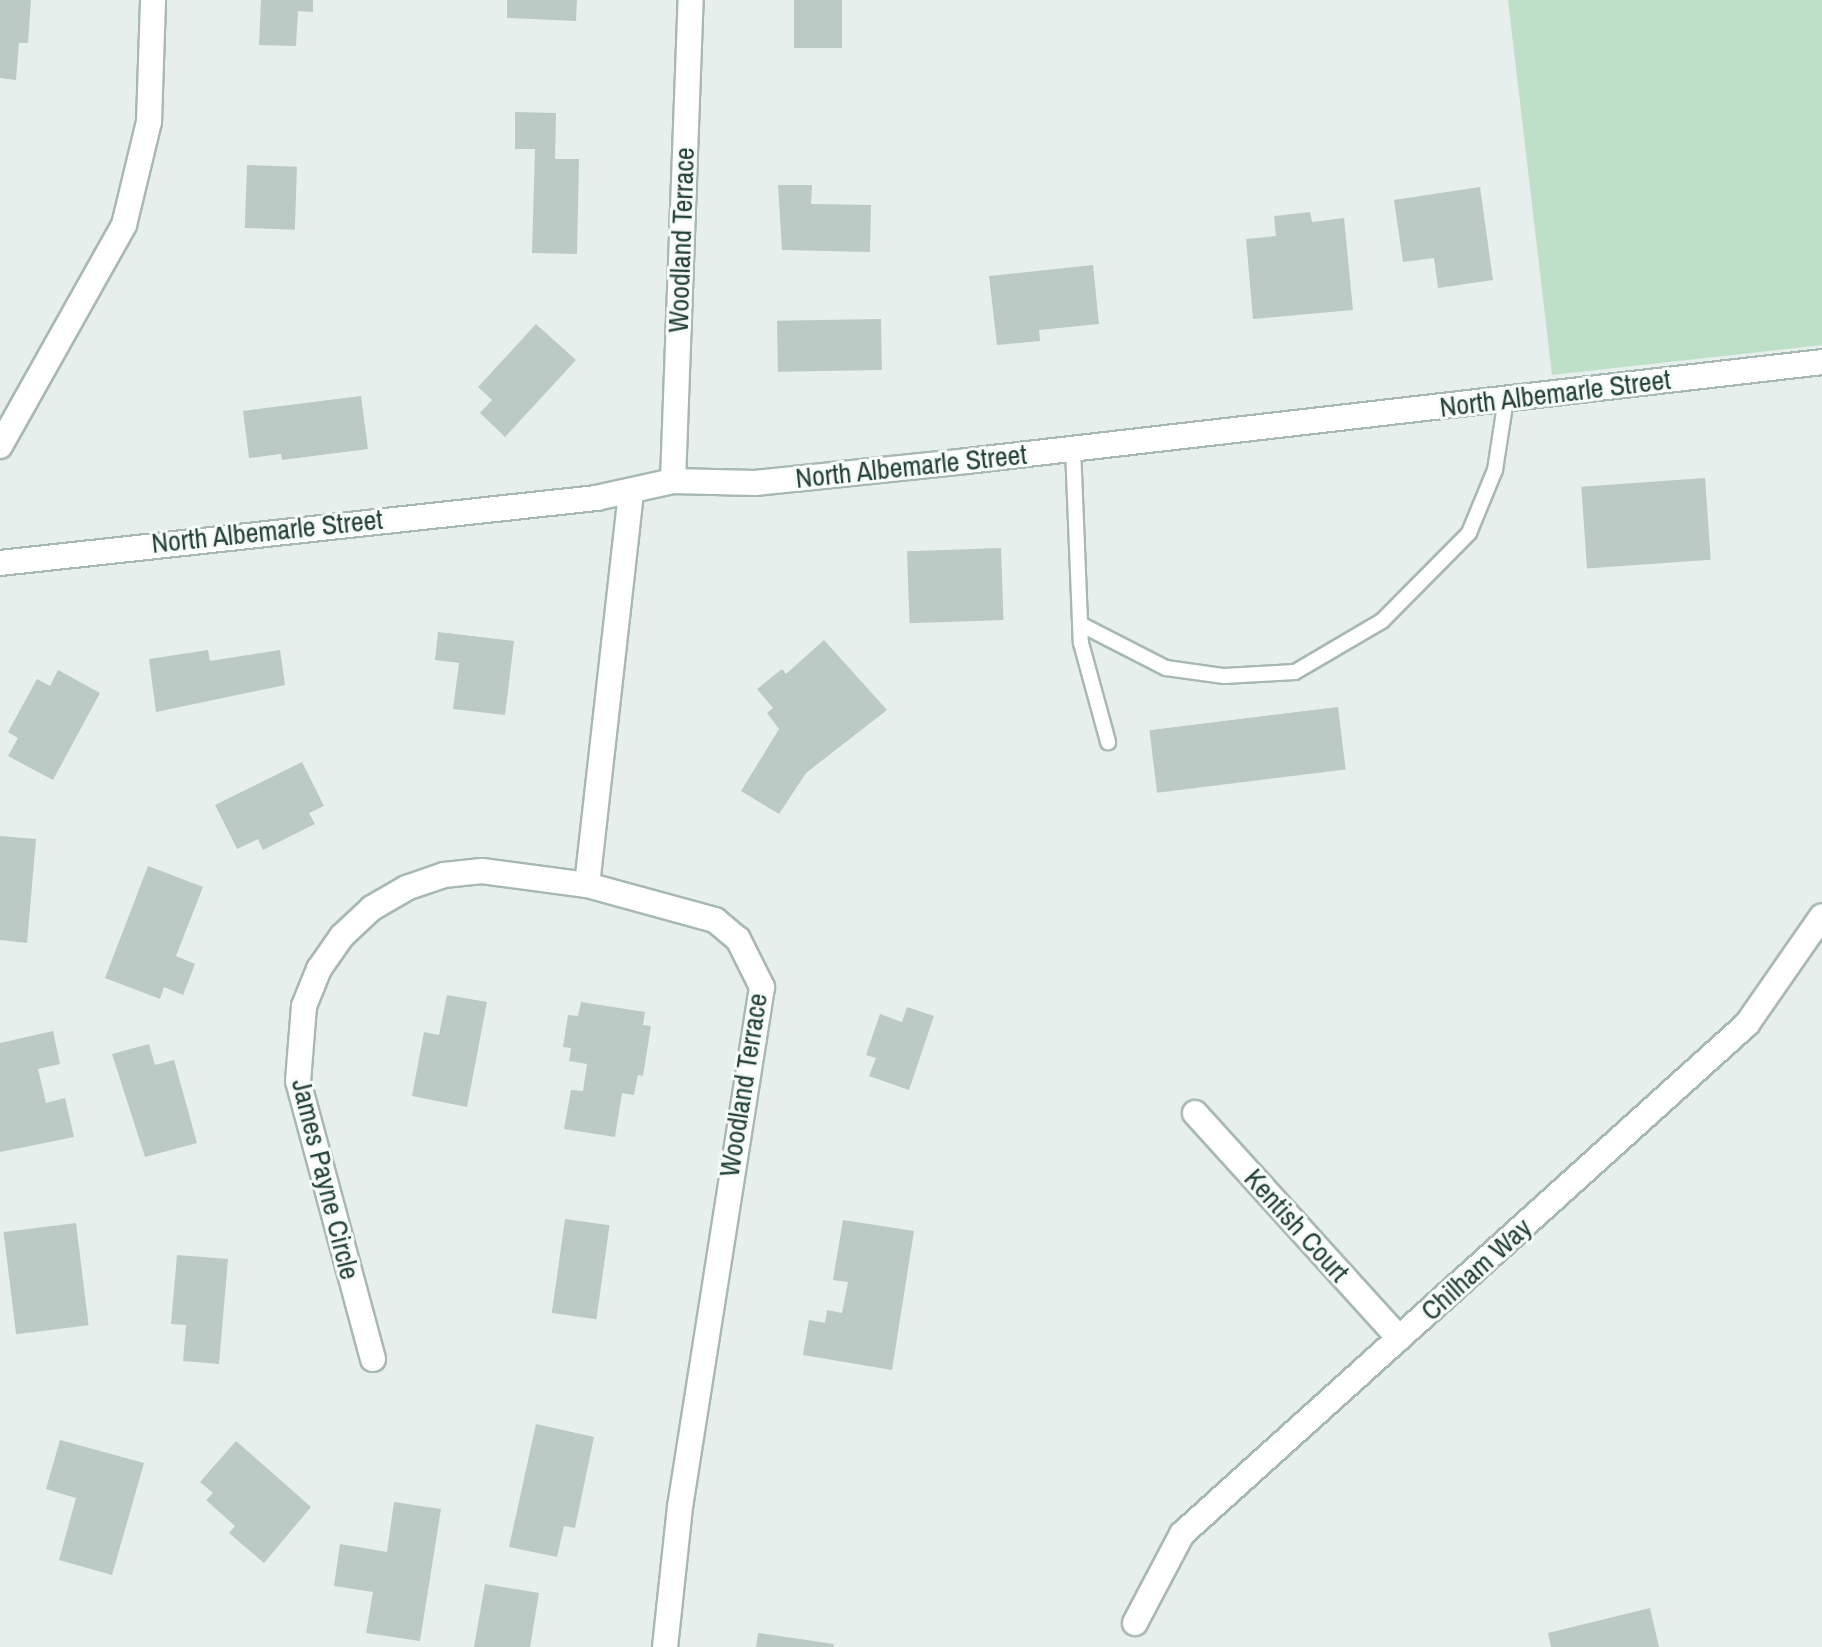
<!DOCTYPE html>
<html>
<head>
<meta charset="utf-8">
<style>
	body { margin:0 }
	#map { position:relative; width:1822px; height:1647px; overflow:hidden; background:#e6efeb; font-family:"Archivo Narrow",sans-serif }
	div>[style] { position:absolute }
	.green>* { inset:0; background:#bfe0c8 }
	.building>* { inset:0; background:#bbcac4; transform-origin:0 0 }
	.roads { filter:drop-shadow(2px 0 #a8b8b2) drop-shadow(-2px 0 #a8b8b2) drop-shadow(0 2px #a8b8b2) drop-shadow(0 -2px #a8b8b2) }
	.lane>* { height:14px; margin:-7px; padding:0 7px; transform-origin:7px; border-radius:7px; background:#fff }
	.street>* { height:24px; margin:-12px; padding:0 12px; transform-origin:12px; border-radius:12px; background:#fff }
	.secondary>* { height:24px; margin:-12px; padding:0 12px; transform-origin:12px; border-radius:12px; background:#fff }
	span { translate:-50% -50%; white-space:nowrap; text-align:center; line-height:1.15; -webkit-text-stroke:6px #f7fbf9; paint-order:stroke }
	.street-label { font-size:28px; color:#24423a }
</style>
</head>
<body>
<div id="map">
	<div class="green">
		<i style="clip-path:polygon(1508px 0,1822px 0,1822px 345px,1552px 375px)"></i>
	</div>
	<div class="building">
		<i style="clip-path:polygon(0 0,31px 0,28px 43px,19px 43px,16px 80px,0 78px)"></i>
		<i style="clip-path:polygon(261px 0,313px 0,313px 12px,298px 11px,296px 46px,259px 45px)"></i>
		<i style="clip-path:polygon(507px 0,577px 0,576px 21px,507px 18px)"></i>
		<i style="left:794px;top:0;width:48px;height:48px"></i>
		<i style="clip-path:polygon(515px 112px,556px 113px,555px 159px,579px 159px,577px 254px,532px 253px,535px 149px,515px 149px)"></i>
		<i style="left:247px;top:165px;width:50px;height:63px;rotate:2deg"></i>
		<i style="clip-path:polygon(778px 185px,812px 185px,811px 204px,871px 205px,870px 252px,782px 250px)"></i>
		<i style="clip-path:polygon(1480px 187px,1493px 280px,1438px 288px,1434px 258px,1403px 262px,1394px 200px)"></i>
		<i style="clip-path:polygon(1310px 212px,1312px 222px,1344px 218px,1353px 310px,1253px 319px,1246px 239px,1276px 236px,1274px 216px)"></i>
		<i style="clip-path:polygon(1093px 265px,1099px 324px,1039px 330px,1040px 341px,997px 345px,989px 276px)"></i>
		<i style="left:881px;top:319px;width:51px;height:104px;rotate:89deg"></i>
		<i style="clip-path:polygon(536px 324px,576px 360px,505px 437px,480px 413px,492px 400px,478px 387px)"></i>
		<i style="clip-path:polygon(361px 396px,368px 449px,282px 460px,281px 454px,249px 458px,243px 411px)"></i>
		<i style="left:1705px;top:478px;width:82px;height:124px;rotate:86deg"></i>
		<i style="left:1001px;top:548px;width:72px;height:94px;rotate:88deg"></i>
		<i style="clip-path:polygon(438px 632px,514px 641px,505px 715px,453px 709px,459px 663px,435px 660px)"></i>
		<i style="clip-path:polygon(824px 640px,887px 710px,806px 773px,779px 814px,741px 791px,779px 729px,767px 713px,773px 708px,757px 689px,782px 669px,786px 674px)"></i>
		<i style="clip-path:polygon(208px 650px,210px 661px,280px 650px,285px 685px,156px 712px,149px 659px)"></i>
		<i style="clip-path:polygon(58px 670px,100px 693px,53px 780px,8px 756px,18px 738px,8px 732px,37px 679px,50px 686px)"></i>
		<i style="left:1338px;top:707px;width:63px;height:190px;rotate:83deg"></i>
		<i style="clip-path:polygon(302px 762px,324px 806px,309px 813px,315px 824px,263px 850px,258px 839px,237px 849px,215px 805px)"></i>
		<i style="clip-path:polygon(0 836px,36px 839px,27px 943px,0 940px)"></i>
		<i style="clip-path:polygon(148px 866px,203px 887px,176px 956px,195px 964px,183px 995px,164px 987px,160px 999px,105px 978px)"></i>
		<i style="clip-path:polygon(447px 995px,487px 1002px,467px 1107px,412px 1096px,424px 1032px,439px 1035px)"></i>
		<i style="clip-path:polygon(581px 1002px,645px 1012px,643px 1025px,651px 1026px,643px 1076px,638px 1075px,634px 1095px,622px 1093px,615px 1137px,564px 1129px,571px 1090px,583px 1091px,587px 1064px,569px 1061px,571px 1048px,563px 1047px,568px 1015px,578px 1016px)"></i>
		<i style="clip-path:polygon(907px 1007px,934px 1016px,909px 1090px,869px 1076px,876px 1058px,866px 1055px,880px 1014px,902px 1022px)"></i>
		<i style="clip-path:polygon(53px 1031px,60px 1064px,38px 1069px,46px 1103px,65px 1098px,74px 1137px,0 1152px,0 1043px)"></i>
		<i style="clip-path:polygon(149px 1044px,155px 1065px,174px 1060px,197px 1143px,145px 1157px,112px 1054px)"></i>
		<i style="left:565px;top:1219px;width:45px;height:95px;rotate:8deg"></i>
		<i style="clip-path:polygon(843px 1220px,914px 1231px,892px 1370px,803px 1355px,809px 1320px,825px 1323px,827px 1310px,842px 1313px,848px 1282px,833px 1280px)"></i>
		<i style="left:76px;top:1223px;width:103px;height:73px;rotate:83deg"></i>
		<i style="clip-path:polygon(177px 1255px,228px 1259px,219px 1364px,183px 1361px,186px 1325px,171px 1324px)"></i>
		<i style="clip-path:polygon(536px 1424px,594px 1437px,575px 1528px,564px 1526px,557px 1557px,509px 1547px)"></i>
		<i style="clip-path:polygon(60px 1440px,144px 1463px,112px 1575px,59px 1560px,76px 1498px,46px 1489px)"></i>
		<i style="clip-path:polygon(236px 1441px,311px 1507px,264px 1563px,229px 1533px,235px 1526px,206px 1500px,213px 1493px,200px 1482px)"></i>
		<i style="clip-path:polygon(394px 1502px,441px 1509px,420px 1641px,366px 1633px,373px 1592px,334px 1586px,340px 1544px,387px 1552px)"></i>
		<i style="clip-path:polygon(485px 1584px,539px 1593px,530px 1647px,474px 1647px)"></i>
		<i style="clip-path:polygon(1650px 1608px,1659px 1647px,1551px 1647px,1548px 1633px)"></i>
		<i style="clip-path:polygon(758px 1633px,834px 1644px,833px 1647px,756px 1647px)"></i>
	</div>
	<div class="roads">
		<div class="lane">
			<i style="left:1073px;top:448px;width:195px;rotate:87.7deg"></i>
			<i style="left:1081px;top:643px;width:103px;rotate:74.7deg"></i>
			<i style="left:1080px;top:624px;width:97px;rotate:27.1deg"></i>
			<i style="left:1166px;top:668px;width:59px;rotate:7.9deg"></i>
			<i style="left:1224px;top:676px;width:71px;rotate:-3.2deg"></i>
			<i style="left:1295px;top:672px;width:101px;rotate:-30.4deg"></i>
			<i style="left:1382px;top:621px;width:124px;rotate:-45.3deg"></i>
			<i style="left:1469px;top:533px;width:68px;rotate:-67.6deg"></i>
			<i style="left:1495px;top:470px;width:72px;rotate:-81.2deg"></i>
		</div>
		<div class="street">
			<i style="left:673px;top:481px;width:481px;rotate:-87.9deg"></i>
			<i style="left:587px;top:885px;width:395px;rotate:-83.6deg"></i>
			<i style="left:1195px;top:1113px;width:304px;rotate:47.8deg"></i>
			<i style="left:373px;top:1359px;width:288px;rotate:-105.1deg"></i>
			<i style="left:298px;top:1081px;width:75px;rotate:-85.4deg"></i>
			<i style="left:304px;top:1006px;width:40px;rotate:-68deg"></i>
			<i style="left:319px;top:969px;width:40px;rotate:-55.1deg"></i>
			<i style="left:342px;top:936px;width:41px;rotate:-43deg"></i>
			<i style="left:372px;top:908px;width:39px;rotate:-30deg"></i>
			<i style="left:406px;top:888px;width:40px;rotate:-18.9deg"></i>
			<i style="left:444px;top:875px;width:38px;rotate:-6deg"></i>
			<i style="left:482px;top:871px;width:106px;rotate:7.6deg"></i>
			<i style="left:587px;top:885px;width:133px;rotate:15.3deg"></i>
			<i style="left:715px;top:920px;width:30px;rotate:40deg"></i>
			<i style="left:738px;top:939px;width:54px;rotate:63.4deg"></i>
			<i style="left:762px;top:987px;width:526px;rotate:98.96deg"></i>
			<i style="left:680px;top:1507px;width:141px;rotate:96.1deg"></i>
			<i style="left:1135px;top:1623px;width:101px;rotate:-62.2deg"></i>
			<i style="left:1182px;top:1534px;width:761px;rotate:-42.07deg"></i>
			<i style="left:1747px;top:1024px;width:131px;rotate:-55.2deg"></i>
		</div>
		<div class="secondary">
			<i style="left:0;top:446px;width:253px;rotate:-60.7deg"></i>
			<i style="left:124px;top:225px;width:106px;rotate:-76.4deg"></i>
			<i style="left:149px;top:122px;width:122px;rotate:-88.1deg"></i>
			<i style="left:0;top:563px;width:600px;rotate:-6.22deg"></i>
			<i style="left:596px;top:498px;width:79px;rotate:-12.4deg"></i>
			<i style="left:673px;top:481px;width:82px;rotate:1.4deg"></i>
			<i style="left:755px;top:483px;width:213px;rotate:-5.9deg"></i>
			<i style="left:967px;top:461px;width:861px;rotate:-6.6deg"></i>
		</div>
	</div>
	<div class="street-label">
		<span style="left:681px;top:240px;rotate:-88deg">Woodland Terrace</span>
		<span style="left:1555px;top:393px;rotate:-7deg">North Albemarle Street</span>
		<span style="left:911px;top:466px;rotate:-6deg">North Albemarle Street</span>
		<span style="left:267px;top:531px;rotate:-6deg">North Albemarle Street</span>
		<span style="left:743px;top:1085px;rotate:-81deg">Woodland Terrace</span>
		<span style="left:326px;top:1179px;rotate:76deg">James Payne Circle</span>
		<span style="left:1297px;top:1225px;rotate:48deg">Kentish Court</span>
		<span style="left:1476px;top:1269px;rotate:-42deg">Chilham Way</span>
	</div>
</div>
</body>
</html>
